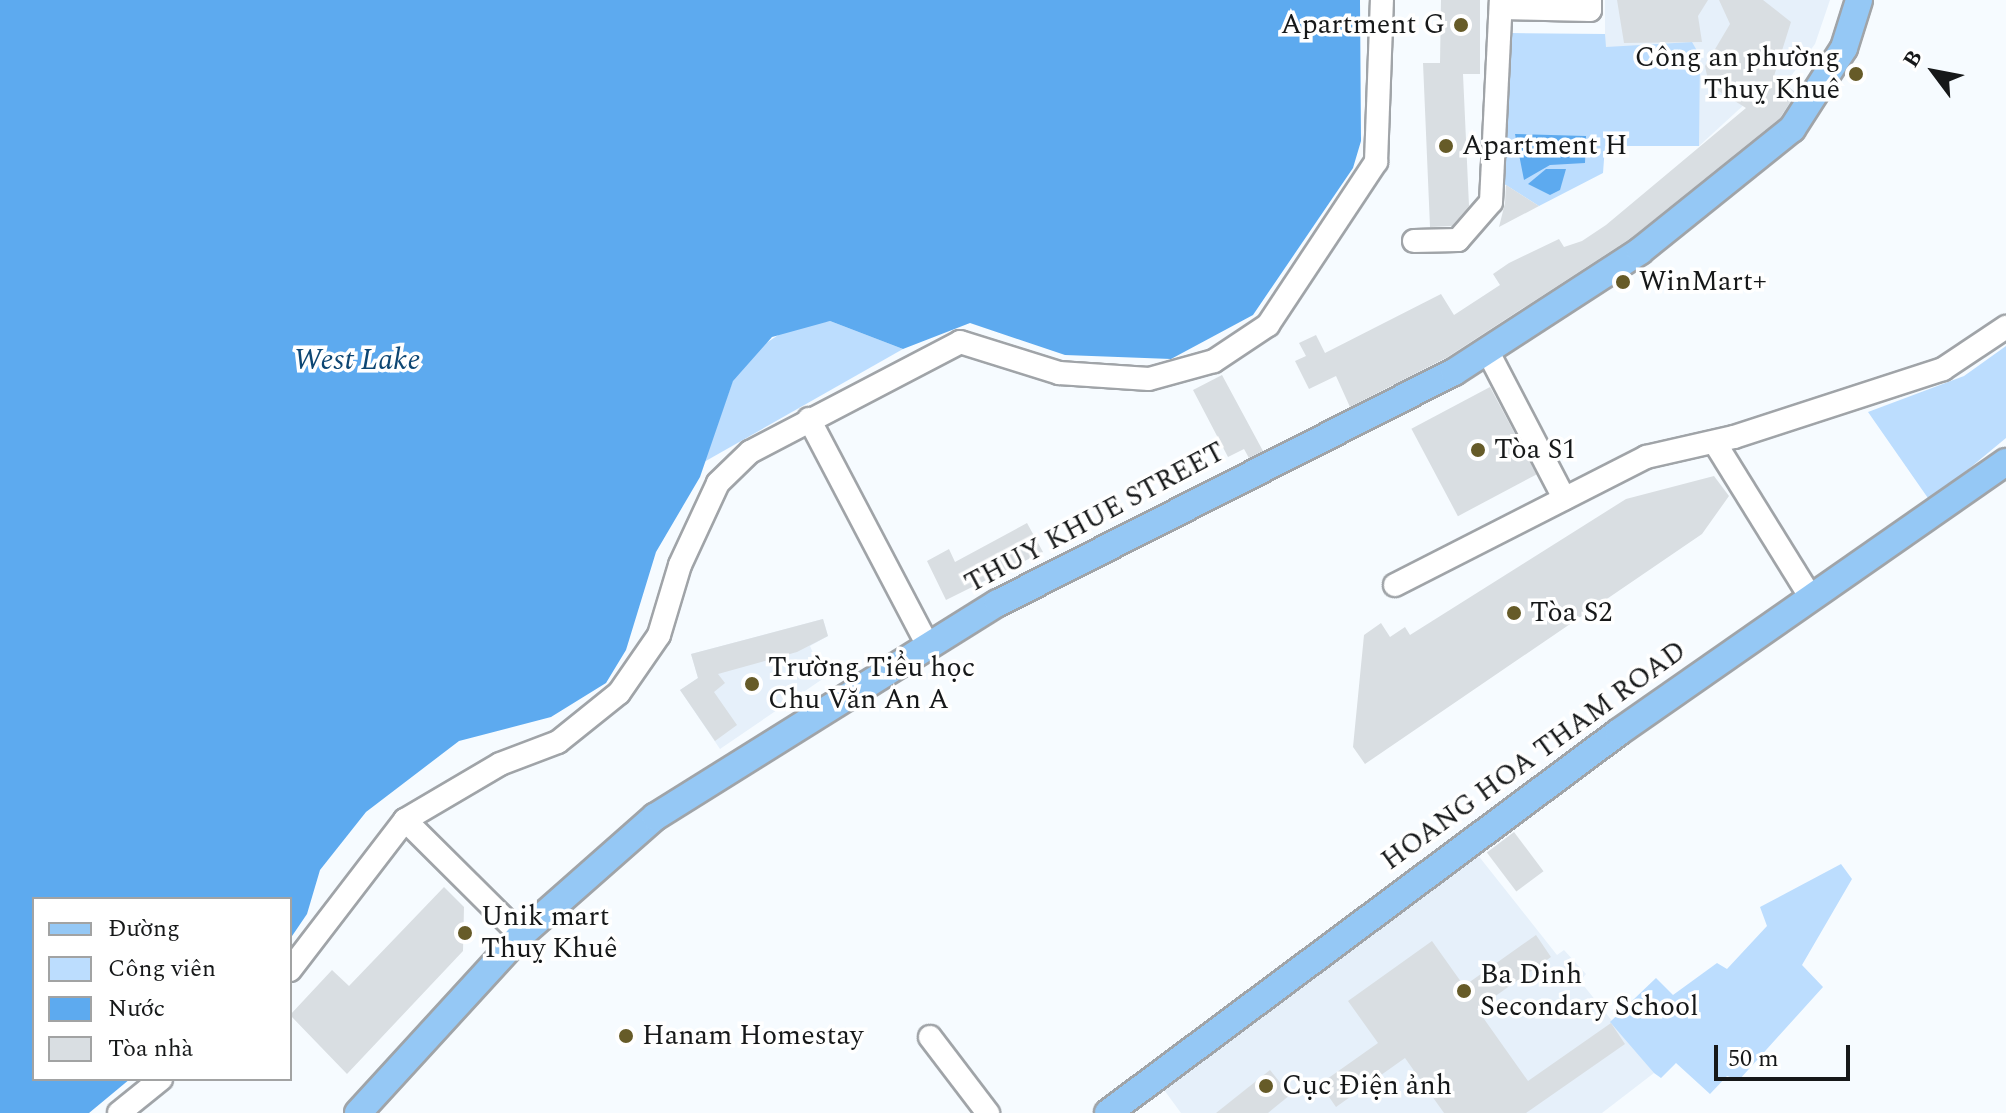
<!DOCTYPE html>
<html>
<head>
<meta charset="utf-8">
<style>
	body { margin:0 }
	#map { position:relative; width:2006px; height:1113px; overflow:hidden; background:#f6fbff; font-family:Spectral,serif }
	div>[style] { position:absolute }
	.built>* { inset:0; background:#e6f0fa }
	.green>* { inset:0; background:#bcddfe }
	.water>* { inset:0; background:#5daaef }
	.building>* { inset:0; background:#d9dee2; transform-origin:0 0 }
	.roads { filter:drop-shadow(2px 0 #a0a4a8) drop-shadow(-2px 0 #a0a4a8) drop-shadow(0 2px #a0a4a8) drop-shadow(0 -2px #a0a4a8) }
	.minor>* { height:22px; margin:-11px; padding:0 11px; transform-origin:11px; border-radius:11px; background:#fff }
	.major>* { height:26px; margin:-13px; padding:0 13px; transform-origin:13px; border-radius:13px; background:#95c8f5 }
	.dots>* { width:22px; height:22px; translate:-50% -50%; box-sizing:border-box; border:4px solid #fff; border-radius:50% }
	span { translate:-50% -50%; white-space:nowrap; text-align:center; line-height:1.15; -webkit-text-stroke:7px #fff; paint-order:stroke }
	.poi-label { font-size:28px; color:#161819 }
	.right { translate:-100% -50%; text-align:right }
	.left { translate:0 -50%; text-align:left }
	.street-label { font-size:28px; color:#161819 }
	.water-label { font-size:30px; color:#0d4673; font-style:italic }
	.legend { position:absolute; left:32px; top:897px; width:260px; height:184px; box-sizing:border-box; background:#fff; border:2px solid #a2a3a3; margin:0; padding:10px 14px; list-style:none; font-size:24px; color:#161819 }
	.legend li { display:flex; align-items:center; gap:16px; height:40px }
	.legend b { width:40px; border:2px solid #a2a3a3 }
	.north { position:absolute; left:1894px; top:32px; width:80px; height:80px; -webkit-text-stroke:6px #fff; paint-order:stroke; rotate:302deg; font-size:22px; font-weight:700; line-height:32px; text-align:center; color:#161819 }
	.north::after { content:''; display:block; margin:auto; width:28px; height:36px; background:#161819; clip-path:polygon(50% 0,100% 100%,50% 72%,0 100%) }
	.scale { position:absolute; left:1714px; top:1045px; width:136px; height:36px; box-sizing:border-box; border:4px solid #161819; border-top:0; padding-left:10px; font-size:24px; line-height:28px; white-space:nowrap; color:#161819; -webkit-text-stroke:6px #fff; paint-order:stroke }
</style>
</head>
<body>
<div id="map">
	<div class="built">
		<i style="clip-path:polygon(1605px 0,1830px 0,1815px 44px,1785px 84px,1799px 95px,1785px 113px,1758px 92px,1699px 146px,1605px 146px)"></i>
		<i style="clip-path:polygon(823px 619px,828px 636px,810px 646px,824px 678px,720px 749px,680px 690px,698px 678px,691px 654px)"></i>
		<i style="clip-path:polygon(1477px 854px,1557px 955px,1564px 950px,1586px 974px,1580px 981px,1654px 1073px,1602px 1113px,1181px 1113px,1159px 1083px)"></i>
	</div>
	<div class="green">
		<i style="clip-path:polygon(1511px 33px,1605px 34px,1606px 47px,1692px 42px,1700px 56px,1699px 146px,1605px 146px,1603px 173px,1539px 206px,1501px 182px)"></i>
		<i style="clip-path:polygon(830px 321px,903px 349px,704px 462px,733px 380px,754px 351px,789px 328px)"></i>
		<i style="clip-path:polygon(2006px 346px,2006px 438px,1930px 501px,1868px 412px,1964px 376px)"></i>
		<i style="clip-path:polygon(1841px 864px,1852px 879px,1802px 965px,1823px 987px,1739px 1080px,1727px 1076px,1710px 1094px,1676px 1063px,1661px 1078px,1654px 1073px,1610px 1022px,1656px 978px,1673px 995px,1717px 963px,1727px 969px,1767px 926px,1760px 907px)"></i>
	</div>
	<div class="water">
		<i style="clip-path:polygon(0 0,1360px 0,1361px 141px,1353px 168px,1253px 315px,1171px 359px,1065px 355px,970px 323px,903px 349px,830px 321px,772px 337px,733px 381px,700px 477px,656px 552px,626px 650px,606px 683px,551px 717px,459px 741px,366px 812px,320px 870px,307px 914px,290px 939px,290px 899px,34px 899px,34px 1079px,130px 1079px,89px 1113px,0 1113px)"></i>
		<i style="clip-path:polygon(1515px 134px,1586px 136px,1585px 163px,1550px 165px,1524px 180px)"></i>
		<i style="clip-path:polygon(1546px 169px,1566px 169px,1560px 190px,1550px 195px,1528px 184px)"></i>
	</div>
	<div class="building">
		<i style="clip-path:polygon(1441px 0,1480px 0,1480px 74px,1463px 74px,1469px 206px,1452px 226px,1430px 227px,1423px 63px,1440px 63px)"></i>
		<i style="clip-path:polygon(1617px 0,1708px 0,1698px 16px,1702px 42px,1624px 43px)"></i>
		<i style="clip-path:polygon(1719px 0,1763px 0,1791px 22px,1774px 76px,1796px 93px,1780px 118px,1631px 238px,1446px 358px,1350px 407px,1336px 376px,1309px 389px,1295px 361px,1306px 356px,1299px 343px,1316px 335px,1325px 353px,1441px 294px,1454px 315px,1500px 285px,1493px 274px,1509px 263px,1559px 239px,1564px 247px,1582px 241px,1606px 225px,1746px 108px,1709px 85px,1705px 66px,1730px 24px)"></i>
		<i style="clip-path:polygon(1506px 185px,1539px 206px,1499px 227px,1505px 203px)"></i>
		<i style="clip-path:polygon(1222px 375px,1263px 451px,1249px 458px,1244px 449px,1228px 457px,1193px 390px)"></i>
		<i style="left:1490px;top:387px;width:99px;height:89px;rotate:62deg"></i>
		<i style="clip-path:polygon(1714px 476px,1729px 496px,1702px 534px,1365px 764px,1353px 747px,1364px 635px,1381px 623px,1390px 637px,1405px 627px,1410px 635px,1626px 499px)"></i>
		<i style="clip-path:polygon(1027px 523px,1043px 552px,946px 600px,927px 561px,949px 549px,955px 562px)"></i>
		<i style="clip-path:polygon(823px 619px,828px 636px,797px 652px,718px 674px,725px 683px,714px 692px,737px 725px,715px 741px,680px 690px,698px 678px,691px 654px)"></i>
		<i style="left:1514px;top:832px;width:49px;height:34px;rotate:53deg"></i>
		<i style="clip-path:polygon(444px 887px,464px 907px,463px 951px,347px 1074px,290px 1015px,332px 970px,349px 986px)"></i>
		<i style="clip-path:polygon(1536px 935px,1551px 957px,1477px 1009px,1528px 1081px,1611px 1023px,1625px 1044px,1526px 1113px,1444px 1113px,1405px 1058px,1336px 1107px,1320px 1084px,1378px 1043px,1348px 1001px,1432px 941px,1464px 986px)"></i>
		<i style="clip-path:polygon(1270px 1070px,1290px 1095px,1268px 1113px,1216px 1113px)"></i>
	</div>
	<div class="roads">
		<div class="minor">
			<i style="left:1501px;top:8px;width:89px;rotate:1.3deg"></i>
			<i style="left:1590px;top:10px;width:10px;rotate:-90deg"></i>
			<i style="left:1414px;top:241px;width:44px;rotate:-1.3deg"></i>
			<i style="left:1458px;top:240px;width:50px;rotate:-49deg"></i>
			<i style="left:1491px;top:202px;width:202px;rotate:-87.2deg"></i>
			<i style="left:1488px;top:352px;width:165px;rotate:62.5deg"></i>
			<i style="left:809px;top:419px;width:254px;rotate:62.3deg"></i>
			<i style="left:1715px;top:443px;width:180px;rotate:58.2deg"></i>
			<i style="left:1395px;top:585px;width:282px;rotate:-27deg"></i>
			<i style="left:1646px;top:457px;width:90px;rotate:-12.8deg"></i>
			<i style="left:1734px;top:437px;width:220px;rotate:-18deg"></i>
			<i style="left:1943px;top:369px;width:76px;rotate:-33.7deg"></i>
			<i style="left:405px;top:820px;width:163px;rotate:44.8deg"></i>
			<i style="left:290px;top:970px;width:189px;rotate:-52.5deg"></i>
			<i style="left:405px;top:820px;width:110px;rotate:-30.5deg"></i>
			<i style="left:500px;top:764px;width:62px;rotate:-20.8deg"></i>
			<i style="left:558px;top:742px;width:78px;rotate:-38.8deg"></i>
			<i style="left:619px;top:693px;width:70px;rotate:-55.4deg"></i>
			<i style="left:659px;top:635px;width:73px;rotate:-73.3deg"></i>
			<i style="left:680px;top:565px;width:90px;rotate:-65.1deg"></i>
			<i style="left:718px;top:483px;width:45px;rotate:-44.1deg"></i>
			<i style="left:750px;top:452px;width:237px;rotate:-27.6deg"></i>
			<i style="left:960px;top:342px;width:104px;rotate:17.4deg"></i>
			<i style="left:1059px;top:373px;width:90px;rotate:3.8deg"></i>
			<i style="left:1149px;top:379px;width:67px;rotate:-15.5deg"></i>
			<i style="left:1214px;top:361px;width:65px;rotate:-33.7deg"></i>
			<i style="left:1268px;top:325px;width:196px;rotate:-56.5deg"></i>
			<i style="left:1376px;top:162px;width:162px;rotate:-87.9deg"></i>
			<i style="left:930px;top:1037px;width:96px;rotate:52.7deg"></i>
			<i style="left:119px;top:1113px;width:54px;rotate:-39deg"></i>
		</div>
		<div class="major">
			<i style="left:358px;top:1113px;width:241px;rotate:-47.5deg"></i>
			<i style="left:521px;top:935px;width:179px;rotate:-41.4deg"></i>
			<i style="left:655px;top:817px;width:404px;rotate:-32deg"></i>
			<i style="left:998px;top:603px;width:511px;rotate:-26.87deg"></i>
			<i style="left:1454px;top:372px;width:222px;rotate:-33deg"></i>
			<i style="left:1640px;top:251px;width:195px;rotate:-38.8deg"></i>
			<i style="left:1792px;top:129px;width:96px;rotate:-57.3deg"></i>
			<i style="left:1844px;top:48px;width:50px;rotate:-72.6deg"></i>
			<i style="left:1108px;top:1113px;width:637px;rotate:-36.71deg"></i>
			<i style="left:1619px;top:732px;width:472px;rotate:-34.9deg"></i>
		</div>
	</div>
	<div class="dots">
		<i style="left:1461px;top:25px;background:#665b28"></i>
		<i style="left:1856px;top:74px;background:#665b28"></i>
		<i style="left:1446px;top:146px;background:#665b28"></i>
		<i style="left:1623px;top:282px;background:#665b28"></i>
		<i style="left:1478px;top:450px;background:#665b28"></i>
		<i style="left:1514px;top:613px;background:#665b28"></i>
		<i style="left:752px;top:684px;background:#665b28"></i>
		<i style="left:465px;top:933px;background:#665b28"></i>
		<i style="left:1464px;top:991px;background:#665b28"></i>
		<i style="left:626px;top:1036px;background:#665b28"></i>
		<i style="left:1266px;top:1086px;background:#665b28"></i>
	</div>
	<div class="poi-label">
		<span class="right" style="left:1445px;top:25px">Apartment G</span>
		<span class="right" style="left:1840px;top:74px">Công an phường<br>Thuỵ Khuê</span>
		<span class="left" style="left:1462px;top:146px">Apartment H</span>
		<span class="left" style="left:1639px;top:282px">WinMart+</span>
		<span class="left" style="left:1494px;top:450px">Tòa S1</span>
		<span class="left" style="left:1530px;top:613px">Tòa S2</span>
		<span class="left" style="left:768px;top:684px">Trường Tiểu học<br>Chu Văn An A</span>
		<span class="left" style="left:481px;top:933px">Unik mart<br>Thuỵ Khuê</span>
		<span class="left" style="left:1480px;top:991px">Ba Dinh<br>Secondary School</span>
		<span class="left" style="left:642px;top:1036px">Hanam Homestay</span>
		<span class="left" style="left:1282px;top:1086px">Cục Điện ảnh</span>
	</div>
	<div class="street-label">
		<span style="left:1095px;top:518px;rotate:-28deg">THUY KHUE STREET</span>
		<span style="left:1534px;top:756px;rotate:-36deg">HOANG HOA THAM ROAD</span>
	</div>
	<div class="water-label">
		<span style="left:357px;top:360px">West Lake</span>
	</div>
	<ul class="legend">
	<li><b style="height:10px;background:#95c8f5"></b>Đường</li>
	<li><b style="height:22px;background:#bcddfe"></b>Công viên</li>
	<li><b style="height:22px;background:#5daaef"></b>Nước</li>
	<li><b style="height:22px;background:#d9dee2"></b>Tòa nhà</li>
	</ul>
	<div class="north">B</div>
	<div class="scale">50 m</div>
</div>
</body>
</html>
